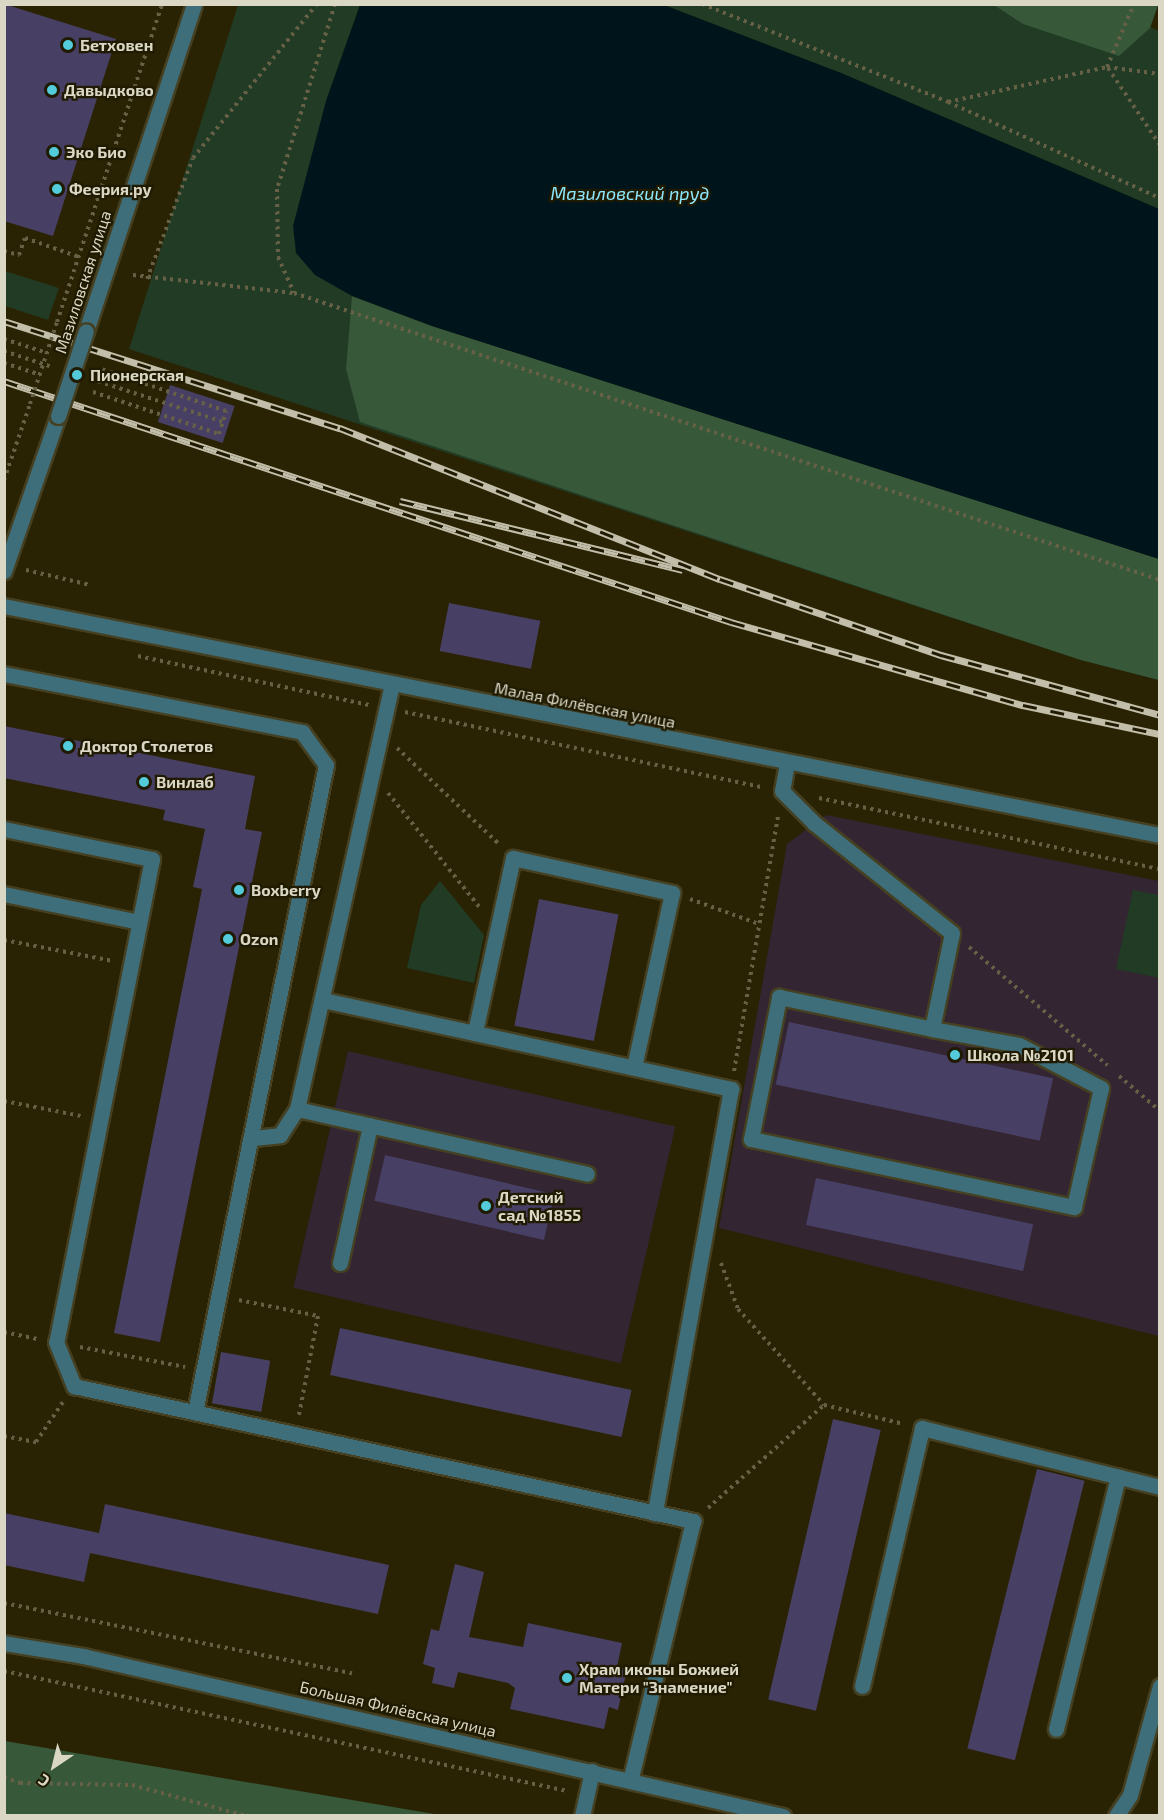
<!DOCTYPE html>
<html>
<head>
<meta charset="utf-8">
<style>
	body { margin:0 }
	#map { position:relative; width:1164px; height:1820px; overflow:hidden; background:#292303; font-family:"Exo 2",sans-serif }
	div>[style] { position:absolute }
	.education>* { inset:0; background:#332531; transform-origin:0 0 }
	.green>* { inset:0; background:#223b24 }
	.forest>* { inset:0; background:#38583a }
	.water>* { inset:0; background:#00151b }
	.building>* { inset:0; background:#483f64; transform-origin:0 0 }
	.path>* { height:4px; margin-top:-2px; transform-origin:0; background:repeating-linear-gradient(90deg,#666146 0 3px,transparent 0 7.5px) }
	.roads { filter:drop-shadow(2px 0 #454022) drop-shadow(-2px 0 #454022) drop-shadow(0 2px #454022) drop-shadow(0 -2px #454022) }
	.minor>* { height:15px; margin:-7.5px; padding:0 7.5px; transform-origin:7.5px; border-radius:7.5px; background:#3f6e7b }
	.rail>* { height:7px; margin-top:-3.5px; transform-origin:0; background:repeating-linear-gradient(90deg,#1f1a00 0 14px,#c2beaa 0 28px); box-sizing:border-box; border-block:2px solid #c2beaa }
	.path-bridge>* { height:4px; margin-top:-2px; transform-origin:0; background:repeating-linear-gradient(90deg,#666146 0 3px,transparent 0 7.5px) }
	.bridges { filter:drop-shadow(2px 0 #454022) drop-shadow(-2px 0 #454022) drop-shadow(0 2px #454022) drop-shadow(0 -2px #454022) }
	.minor-bridge>* { height:15px; margin:-7.5px; padding:0 7.5px; transform-origin:7.5px; border-radius:7.5px; background:#3f6e7b }
	.dots>* { width:16px; height:16px; translate:-50% -50%; box-sizing:border-box; border:3px solid #1f1a00; border-radius:50% }
	span { translate:-50% -50%; white-space:nowrap; text-align:center; line-height:1.15; -webkit-text-stroke:4.5px #1f1a00; paint-order:stroke }
	.poi-label { font-size:16px; color:#dad7c5; font-weight:700 }
	.left { translate:0 -50%; text-align:left }
	.street-label { font-size:16px; color:#dad7c5 }
	.water-label { font-size:18px; color:#8ee8ff; font-style:italic }
	.frame { position:absolute; inset:0; border:6px solid #dad7c5; pointer-events:none }
	.north { position:absolute; left:24px; top:1736px; width:60px; height:60px; -webkit-text-stroke:4px #1f1a00; paint-order:stroke; rotate:215deg; font-size:16px; font-weight:700; line-height:24px; text-align:center; color:#dad7c5 }
	.north::after { content:''; display:block; margin:auto; width:21px; height:27px; background:#dad7c5; clip-path:polygon(50% 0,100% 100%,50% 72%,0 100%) }
</style>
</head>
<body>
<div id="map">
	<div class="education">
		<i style="clip-path:polygon(826px 815px,1159px 881px,1159px 1336px,719px 1228px,787px 844px)"></i>
		<i style="left:348px;top:1051px;width:336px;height:243px;rotate:13deg"></i>
	</div>
	<div class="green">
		<i style="clip-path:polygon(238px 5px,360px 5px,326px 101px,352px 296px,432px 326px,1159px 559px,1159px 680px,1081px 660px,129px 349px)"></i>
		<i style="clip-path:polygon(664px 5px,1158px 5px,1150px 27px,1159px 31px,1159px 209px,841px 73px)"></i>
		<i style="clip-path:polygon(5px 271px,59px 288px,48px 320px,5px 306px)"></i>
		<i style="clip-path:polygon(440px 881px,484px 935px,474px 983px,407px 968px,421px 905px)"></i>
		<i style="clip-path:polygon(1133px 890px,1159px 895px,1159px 978px,1116px 969px)"></i>
	</div>
	<div class="forest">
		<i style="clip-path:polygon(994px 5px,1158px 5px,1150px 28px,1119px 56px,1023px 24px)"></i>
		<i style="clip-path:polygon(352px 296px,432px 326px,1159px 559px,1159px 680px,1081px 660px,360px 422px,346px 369px)"></i>
		<i style="clip-path:polygon(4px 1741px,5px 1741px,440px 1815px,5px 1815px)"></i>
	</div>
	<div class="water">
		<i style="clip-path:polygon(664px 5px,841px 73px,1159px 209px,1159px 559px,432px 326px,352px 296px,315px 275px,296px 253px,293px 226px,326px 101px,360px 5px)"></i>
	</div>
	<div class="building">
		<i style="clip-path:polygon(4px 4px,116px 39px,53px 236px,4px 221px)"></i>
		<i style="left:170px;top:385px;width:68px;height:39px;rotate:18deg"></i>
		<i style="left:449px;top:603px;width:93px;height:49px;rotate:11deg"></i>
		<i style="clip-path:polygon(4px 726px,255px 776px,245px 829px,262px 832px,160px 1342px,114px 1333px,202px 889px,193px 887px,205px 829px,163px 820px,165px 810px,4px 778px)"></i>
		<i style="left:539px;top:899px;width:81px;height:129px;rotate:11deg"></i>
		<i style="left:789px;top:1022px;width:270px;height:64px;rotate:12deg"></i>
		<i style="left:385px;top:1155px;width:174px;height:47px;rotate:13deg"></i>
		<i style="left:816px;top:1178px;width:222px;height:48px;rotate:12deg"></i>
		<i style="left:340px;top:1328px;width:298px;height:48px;rotate:12deg"></i>
		<i style="left:221px;top:1352px;width:50px;height:52px;rotate:10deg"></i>
		<i style="left:833px;top:1419px;width:49px;height:288px;rotate:13deg"></i>
		<i style="left:1037px;top:1469px;width:49px;height:288px;rotate:14deg"></i>
		<i style="clip-path:polygon(105px 1504px,389px 1565px,378px 1614px,90px 1553px,84px 1582px,4px 1565px,4px 1513px,99px 1533px)"></i>
		<i style="clip-path:polygon(455px 1564px,484px 1572px,469px 1637px,523px 1647px,528px 1623px,622px 1643px,617px 1667px,627px 1670px,622px 1691px,618px 1710px,609px 1707px,604px 1729px,510px 1709px,515px 1688px,508px 1683px,458px 1672px,454px 1688px,432px 1683px,435px 1668px,423px 1664px,431px 1629px,439px 1631px)"></i>
	</div>
	<div class="path">
		<i style="left:335px;top:4px;width:194px;rotate:107.4deg"></i>
		<i style="left:277px;top:189px;width:68px;rotate:89.2deg"></i>
		<i style="left:278px;top:257px;width:39px;rotate:66deg"></i>
		<i style="left:294px;top:293px;width:912px;rotate:18.34deg"></i>
		<i style="left:702px;top:4px;width:265px;rotate:21.7deg"></i>
		<i style="left:948px;top:102px;width:233px;rotate:24.4deg"></i>
		<i style="left:1107px;top:67px;width:69px;rotate:-66.8deg"></i>
		<i style="left:1108px;top:68px;width:93px;rotate:56deg"></i>
		<i style="left:948px;top:102px;width:163px;rotate:-12.4deg"></i>
		<i style="left:1107px;top:67px;width:53px;rotate:7.5deg"></i>
		<i style="left:4px;top:251px;width:16px;rotate:15deg"></i>
		<i style="left:19px;top:255px;width:18px;rotate:-71deg"></i>
		<i style="left:25px;top:238px;width:57px;rotate:19.4deg"></i>
		<i style="left:133px;top:275px;width:161px;rotate:6.4deg"></i>
		<i style="left:147px;top:279px;width:129px;rotate:-69.2deg"></i>
		<i style="left:193px;top:158px;width:198px;rotate:-51.2deg"></i>
		<i style="left:57px;top:322px;width:335px;rotate:-71.7deg"></i>
		<i style="left:4px;top:339px;width:45px;rotate:18deg"></i>
		<i style="left:4px;top:351px;width:51px;rotate:18.4deg"></i>
		<i style="left:4px;top:363px;width:38px;rotate:18deg"></i>
		<i style="left:91px;top:379px;width:139px;rotate:18deg"></i>
		<i style="left:93px;top:392px;width:133px;rotate:18.4deg"></i>
		<i style="left:219px;top:434px;width:24px;rotate:-73deg"></i>
		<i style="left:226px;top:411px;width:132px;rotate:-161.4deg"></i>
		<i style="left:4px;top:480px;width:80px;rotate:-71.1deg"></i>
		<i style="left:26px;top:570px;width:66px;rotate:13.2deg"></i>
		<i style="left:138px;top:656px;width:236px;rotate:12deg"></i>
		<i style="left:405px;top:712px;width:365px;rotate:11.9deg"></i>
		<i style="left:397px;top:748px;width:140px;rotate:43.3deg"></i>
		<i style="left:388px;top:793px;width:149px;rotate:51.3deg"></i>
		<i style="left:819px;top:798px;width:348px;rotate:11.8deg"></i>
		<i style="left:690px;top:899px;width:73px;rotate:19.9deg"></i>
		<i style="left:4px;top:940px;width:111px;rotate:10.9deg"></i>
		<i style="left:969px;top:947px;width:182px;rotate:40.5deg"></i>
		<i style="left:734px;top:1071px;width:260px;rotate:-80.2deg"></i>
		<i style="left:1119px;top:1076px;width:54px;rotate:40.5deg"></i>
		<i style="left:4px;top:1101px;width:78px;rotate:11deg"></i>
		<i style="left:721px;top:1263px;width:49px;rotate:69.7deg"></i>
		<i style="left:738px;top:1309px;width:129px;rotate:48.1deg"></i>
		<i style="left:824px;top:1405px;width:82px;rotate:13.4deg"></i>
		<i style="left:239px;top:1300px;width:81px;rotate:11.4deg"></i>
		<i style="left:318px;top:1316px;width:101px;rotate:100.9deg"></i>
		<i style="left:4px;top:1332px;width:34px;rotate:12deg"></i>
		<i style="left:80px;top:1347px;width:107px;rotate:10.8deg"></i>
		<i style="left:4px;top:1436px;width:33px;rotate:11deg"></i>
		<i style="left:36px;top:1442px;width:48px;rotate:-56deg"></i>
		<i style="left:708px;top:1508px;width:155px;rotate:-41.6deg"></i>
		<i style="left:4px;top:1603px;width:355px;rotate:11.4deg"></i>
		<i style="left:4px;top:1671px;width:576px;rotate:12.03deg"></i>
		<i style="left:4px;top:1777px;width:17px;rotate:21deg"></i>
		<i style="left:20px;top:1783px;width:112px;rotate:1deg"></i>
		<i style="left:132px;top:1785px;width:118px;rotate:15.2deg"></i>
		<i style="left:931px;top:1816px;width:1px;rotate:-45deg"></i>
	</div>
	<div class="roads">
		<div class="minor">
			<i style="left:86px;top:331px;width:344px;rotate:-71.7deg"></i>
			<i style="left:4px;top:571px;width:164px;rotate:-70.8deg"></i>
			<i style="left:4px;top:606px;width:1178px;rotate:11.21deg"></i>
			<i style="left:4px;top:674px;width:304px;rotate:11deg"></i>
			<i style="left:302px;top:732px;width:41px;rotate:54deg"></i>
			<i style="left:326px;top:765px;width:660px;rotate:101.45deg"></i>
			<i style="left:787px;top:763px;width:28px;rotate:100deg"></i>
			<i style="left:782px;top:791px;width:45px;rotate:45deg"></i>
			<i style="left:814px;top:823px;width:176px;rotate:38.6deg"></i>
			<i style="left:952px;top:933px;width:98px;rotate:101.8deg"></i>
			<i style="left:932px;top:1029px;width:88px;rotate:10.4deg"></i>
			<i style="left:1019px;top:1045px;width:93px;rotate:27.7deg"></i>
			<i style="left:1101px;top:1088px;width:122px;rotate:102.8deg"></i>
			<i style="left:1074px;top:1207px;width:330px;rotate:-168.1deg"></i>
			<i style="left:751px;top:1139px;width:145px;rotate:-78.8deg"></i>
			<i style="left:779px;top:997px;width:156px;rotate:11.8deg"></i>
			<i style="left:4px;top:829px;width:151px;rotate:11.5deg"></i>
			<i style="left:152px;top:859px;width:492px;rotate:101.2deg"></i>
			<i style="left:56px;top:1342px;width:48px;rotate:67.8deg"></i>
			<i style="left:74px;top:1386px;width:634px;rotate:12.3deg"></i>
			<i style="left:693px;top:1521px;width:264px;rotate:103.6deg"></i>
			<i style="left:4px;top:894px;width:138px;rotate:11.7deg"></i>
			<i style="left:323px;top:1000px;width:418px;rotate:12.3deg"></i>
			<i style="left:731px;top:1089px;width:431px;rotate:100.2deg"></i>
			<i style="left:475px;top:1032px;width:178px;rotate:-77.7deg"></i>
			<i style="left:513px;top:858px;width:163px;rotate:12.4deg"></i>
			<i style="left:672px;top:893px;width:178px;rotate:102.3deg"></i>
			<i style="left:297px;top:1109px;width:297px;rotate:12.6deg"></i>
			<i style="left:253px;top:1138px;width:27px;rotate:-6deg"></i>
			<i style="left:280px;top:1135px;width:31px;rotate:-57deg"></i>
			<i style="left:297px;top:1109px;width:435px;rotate:-77.4deg"></i>
			<i style="left:340px;top:1263px;width:141px;rotate:-77.7deg"></i>
			<i style="left:4px;top:1643px;width:80px;rotate:9.3deg"></i>
			<i style="left:83px;top:1656px;width:718px;rotate:12.88deg"></i>
			<i style="left:862px;top:1686px;width:265px;rotate:-76.9deg"></i>
			<i style="left:922px;top:1428px;width:245px;rotate:13.9deg"></i>
			<i style="left:1056px;top:1729px;width:260px;rotate:-76.2deg"></i>
			<i style="left:582px;top:1816px;width:46px;rotate:-77.5deg"></i>
			<i style="left:1116px;top:1816px;width:25px;rotate:-56deg"></i>
			<i style="left:1130px;top:1795px;width:113px;rotate:-74.6deg"></i>
		</div>
	</div>
	<div class="rail">
		<i style="left:4px;top:321px;width:353px;rotate:17.7deg"></i>
		<i style="left:340px;top:428px;width:409px;rotate:21.7deg"></i>
		<i style="left:720px;top:579px;width:234px;rotate:19deg"></i>
		<i style="left:941px;top:655px;width:227px;rotate:15.3deg"></i>
		<i style="left:4px;top:381px;width:766px;rotate:18.34deg"></i>
		<i style="left:731px;top:622px;width:304px;rotate:15.9deg"></i>
		<i style="left:1023px;top:705px;width:140px;rotate:12deg"></i>
		<i style="left:400px;top:501px;width:291px;rotate:13.7deg"></i>
	</div>
	<div class="path-bridge">
		<i style="left:30px;top:404px;width:86px;rotate:-71.8deg"></i>
	</div>
	<div class="bridges">
		<div class="minor-bridge">
			<i style="left:58px;top:416px;width:89px;rotate:-71.8deg"></i>
		</div>
	</div>
	<div class="dots">
		<i style="left:68px;top:45px;background:#53cbda"></i>
		<i style="left:52px;top:90px;background:#53cbda"></i>
		<i style="left:54px;top:152px;background:#53cbda"></i>
		<i style="left:57px;top:189px;background:#53cbda"></i>
		<i style="left:77px;top:375px;background:#53cbda"></i>
		<i style="left:68px;top:746px;background:#53cbda"></i>
		<i style="left:144px;top:782px;background:#53cbda"></i>
		<i style="left:239px;top:890px;background:#53cbda"></i>
		<i style="left:228px;top:939px;background:#53cbda"></i>
		<i style="left:955px;top:1055px;background:#53cbda"></i>
		<i style="left:486px;top:1206px;background:#53cbda"></i>
		<i style="left:567px;top:1678px;background:#53cbda"></i>
	</div>
	<div class="poi-label">
		<span class="left" style="left:80px;top:45px">Бетховен</span>
		<span class="left" style="left:64px;top:90px">Давыдково</span>
		<span class="left" style="left:66px;top:152px">Эко Био</span>
		<span class="left" style="left:69px;top:189px">Феерия.ру</span>
		<span class="left" style="left:90px;top:375px">Пионерская</span>
		<span class="left" style="left:80px;top:746px">Доктор Столетов</span>
		<span class="left" style="left:156px;top:782px">Винлаб</span>
		<span class="left" style="left:251px;top:890px">Boxberry</span>
		<span class="left" style="left:240px;top:939px">Ozon</span>
		<span class="left" style="left:967px;top:1055px">Школа №2101</span>
		<span class="left" style="left:498px;top:1206px">Детский<br>сад №1855</span>
		<span class="left" style="left:579px;top:1678px">Храм иконы Божией<br>Матери "Знамение"</span>
	</div>
	<div class="street-label">
		<span style="left:83px;top:282px;rotate:-72deg">Мазиловская улица</span>
		<span style="left:585px;top:705px;rotate:11deg">Малая Филёвская улица</span>
		<span style="left:398px;top:1709px;rotate:13deg">Большая Филёвская улица</span>
	</div>
	<div class="water-label">
		<span style="left:630px;top:193px">Мазиловский пруд</span>
	</div>
	<div class="frame"></div>
	<div class="north">С</div>
</div>
</body>
</html>
